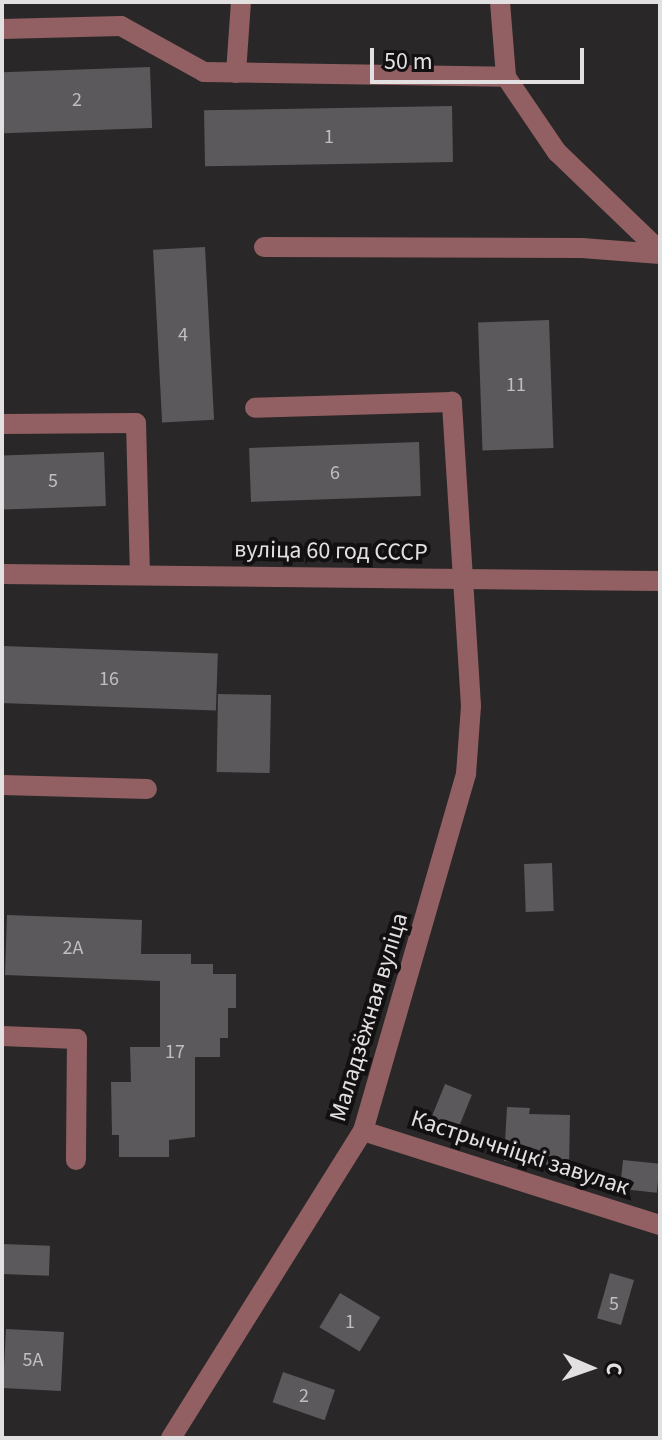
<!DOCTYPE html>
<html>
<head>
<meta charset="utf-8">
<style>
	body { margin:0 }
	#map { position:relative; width:662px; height:1440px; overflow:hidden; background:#2a2728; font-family:"Source Sans 3",sans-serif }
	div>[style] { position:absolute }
	.building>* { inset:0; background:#5b595c; transform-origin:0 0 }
	.minor>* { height:20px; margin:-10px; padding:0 10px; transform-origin:10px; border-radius:10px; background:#926062 }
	span { translate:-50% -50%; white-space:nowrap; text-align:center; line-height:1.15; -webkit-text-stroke:8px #121011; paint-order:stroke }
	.number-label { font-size:20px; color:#c1bec0 }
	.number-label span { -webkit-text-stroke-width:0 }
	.street-label { font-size:24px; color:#e3e0e1 }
	.frame { position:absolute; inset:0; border:4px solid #e3e0e1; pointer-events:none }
	.north { position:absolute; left:550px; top:1328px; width:80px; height:80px; -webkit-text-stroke:6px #121011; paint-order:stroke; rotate:92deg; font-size:22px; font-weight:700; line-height:32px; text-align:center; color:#e3e0e1 }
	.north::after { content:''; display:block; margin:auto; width:28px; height:36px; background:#e3e0e1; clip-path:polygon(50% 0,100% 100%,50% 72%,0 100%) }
	.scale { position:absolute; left:370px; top:48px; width:214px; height:36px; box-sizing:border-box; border:4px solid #e3e0e1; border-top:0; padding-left:10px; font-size:24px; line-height:28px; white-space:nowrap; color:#e3e0e1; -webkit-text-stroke:6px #121011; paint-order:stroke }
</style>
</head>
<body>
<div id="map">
	<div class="building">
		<i style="left:150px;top:67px;width:61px;height:148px;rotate:88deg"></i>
		<i style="left:452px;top:106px;width:56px;height:248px;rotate:89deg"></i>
		<i style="left:205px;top:247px;width:173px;height:52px;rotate:87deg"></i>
		<i style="left:549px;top:320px;width:128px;height:71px;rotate:88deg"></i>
		<i style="left:419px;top:442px;width:54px;height:170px;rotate:88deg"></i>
		<i style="left:104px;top:452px;width:54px;height:102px;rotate:88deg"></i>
		<i style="left:2px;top:646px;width:216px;height:57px;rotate:2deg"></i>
		<i style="left:218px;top:694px;width:53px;height:78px;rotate:1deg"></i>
		<i style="left:552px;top:863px;width:48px;height:28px;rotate:88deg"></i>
		<i style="clip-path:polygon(7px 915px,142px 920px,141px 954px,191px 954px,191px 964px,213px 964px,213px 974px,236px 974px,236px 1008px,228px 1008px,228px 1038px,220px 1038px,220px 1057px,195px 1057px,195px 1137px,169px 1140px,169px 1157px,119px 1157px,119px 1135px,112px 1135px,111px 1082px,131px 1082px,130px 1047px,160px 1047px,160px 981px,5px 975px)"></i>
		<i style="left:445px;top:1084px;width:29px;height:43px;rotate:22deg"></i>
		<i style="clip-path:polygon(507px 1107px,530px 1108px,529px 1114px,570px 1115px,569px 1167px,504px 1161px)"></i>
		<i style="left:623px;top:1160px;width:37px;height:29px;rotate:6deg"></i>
		<i style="left:2px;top:1244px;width:48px;height:30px;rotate:2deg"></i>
		<i style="left:610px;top:1273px;width:25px;height:47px;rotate:16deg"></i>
		<i style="left:340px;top:1293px;width:47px;height:40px;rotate:31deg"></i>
		<i style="left:6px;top:1329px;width:58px;height:59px;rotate:3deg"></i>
		<i style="left:283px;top:1372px;width:55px;height:32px;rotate:19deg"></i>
	</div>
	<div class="minor">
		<i style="left:500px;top:2px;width:75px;rotate:85.4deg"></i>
		<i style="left:506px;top:77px;width:91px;rotate:55.8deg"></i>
		<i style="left:557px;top:152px;width:143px;rotate:43.9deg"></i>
		<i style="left:2px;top:29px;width:119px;rotate:-1.4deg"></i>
		<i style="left:121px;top:26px;width:95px;rotate:29deg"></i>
		<i style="left:204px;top:72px;width:302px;rotate:0.9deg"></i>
		<i style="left:236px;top:73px;width:71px;rotate:-86deg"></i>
		<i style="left:264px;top:247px;width:318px;rotate:0.2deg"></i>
		<i style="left:582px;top:248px;width:78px;rotate:4.4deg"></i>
		<i style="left:2px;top:424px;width:134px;rotate:-0.4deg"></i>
		<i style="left:136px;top:423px;width:152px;rotate:88.5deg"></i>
		<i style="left:2px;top:574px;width:658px;rotate:0.61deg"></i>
		<i style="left:2px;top:785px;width:145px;rotate:1.6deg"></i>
		<i style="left:2px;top:1036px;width:75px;rotate:2.3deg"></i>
		<i style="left:77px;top:1039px;width:121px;rotate:90.5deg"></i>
		<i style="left:363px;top:1131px;width:312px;rotate:17.6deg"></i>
		<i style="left:171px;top:1438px;width:362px;rotate:-58deg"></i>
		<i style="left:363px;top:1131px;width:372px;rotate:-73.9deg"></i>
		<i style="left:466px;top:774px;width:68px;rotate:-85.8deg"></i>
		<i style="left:471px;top:706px;width:305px;rotate:-93.6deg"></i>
		<i style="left:452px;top:402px;width:197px;rotate:178.3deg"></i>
	</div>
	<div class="number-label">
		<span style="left:77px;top:100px">2</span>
		<span style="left:329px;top:137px">1</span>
		<span style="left:183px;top:335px">4</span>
		<span style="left:516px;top:385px">11</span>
		<span style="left:335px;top:473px">6</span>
		<span style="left:53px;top:481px">5</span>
		<span style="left:109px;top:679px">16</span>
		<span style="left:73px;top:948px">2А</span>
		<span style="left:175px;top:1052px">17</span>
		<span style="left:614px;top:1304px">5</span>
		<span style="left:350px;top:1322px">1</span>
		<span style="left:33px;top:1360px">5А</span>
		<span style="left:304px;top:1396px">2</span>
	</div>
	<div class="street-label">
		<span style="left:331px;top:551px;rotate:1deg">вуліца 60 год СССР</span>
		<span style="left:369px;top:1017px;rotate:-73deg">Маладзёжная вуліца</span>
		<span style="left:520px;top:1153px;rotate:18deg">Кастрычніцкі завулак</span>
	</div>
	<div class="frame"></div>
	<div class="north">С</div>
	<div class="scale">50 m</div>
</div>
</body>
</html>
